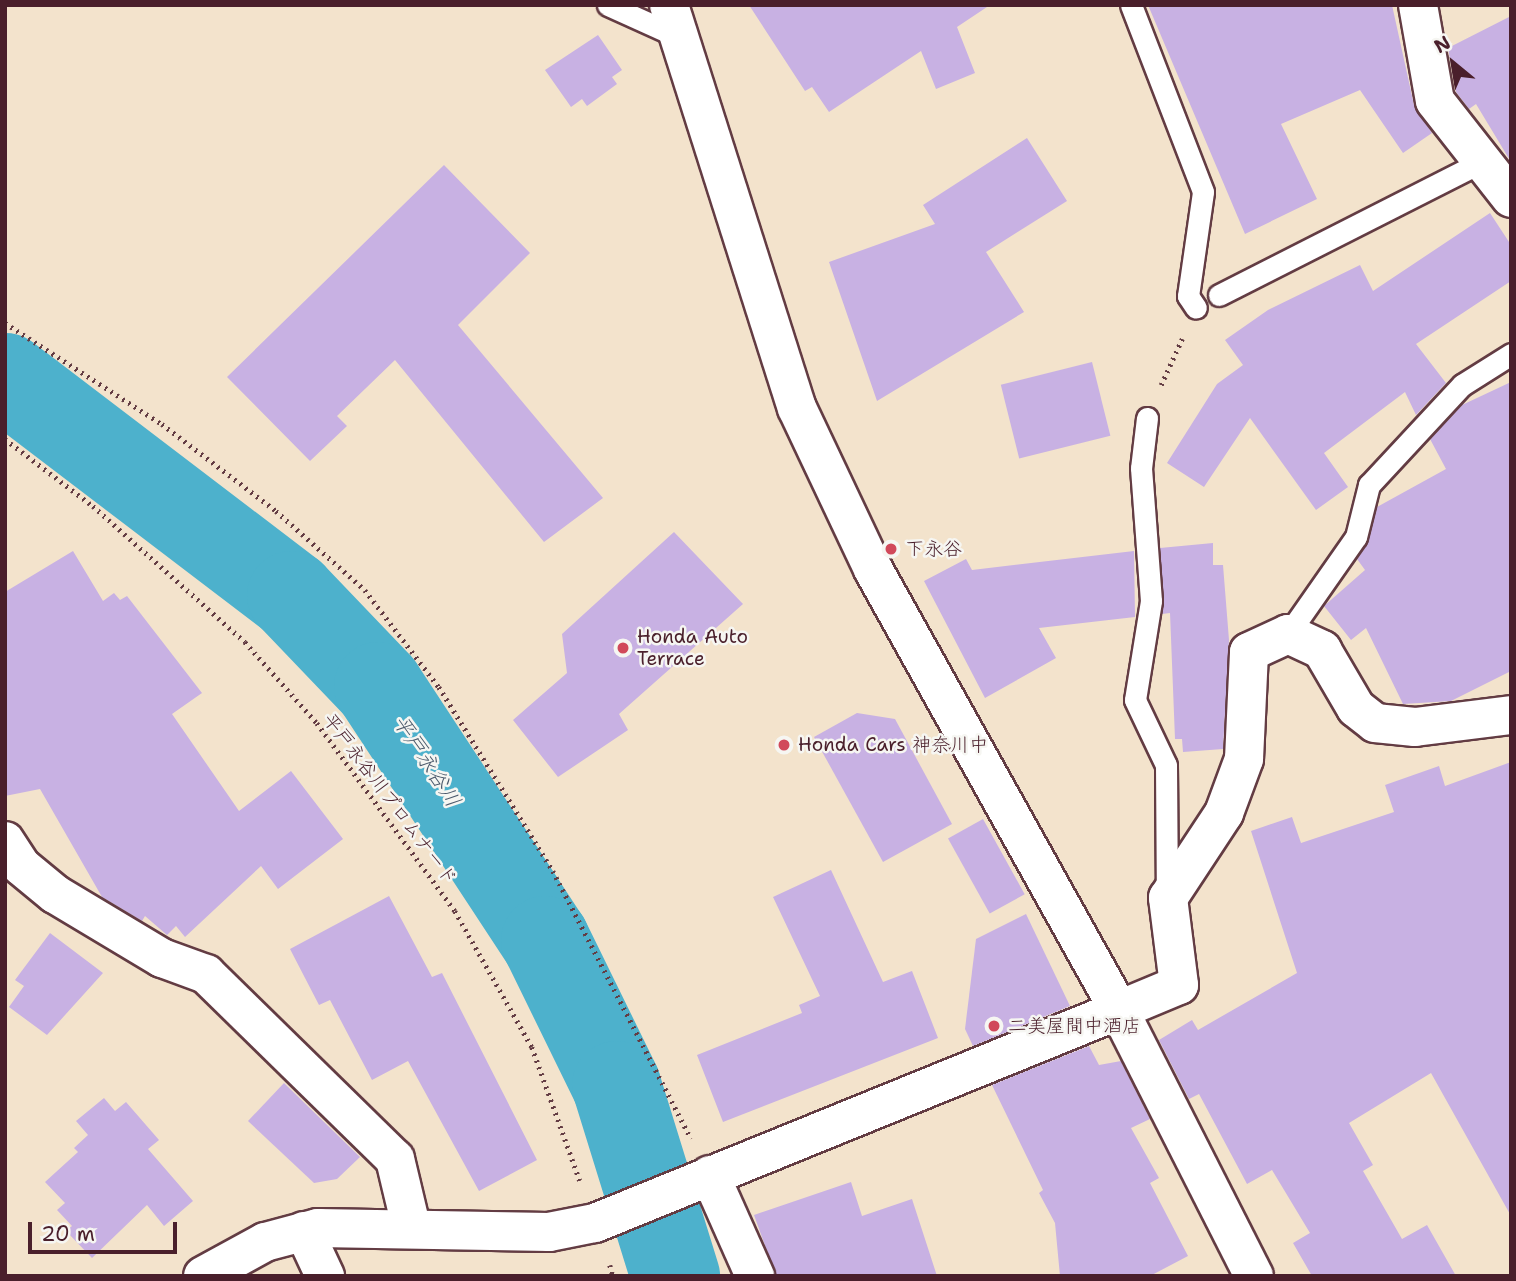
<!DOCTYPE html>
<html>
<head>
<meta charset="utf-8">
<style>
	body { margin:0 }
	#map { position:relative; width:1516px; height:1281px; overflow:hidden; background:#f3e3cc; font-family:"Shantell Sans","Klee One",sans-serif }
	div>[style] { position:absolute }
	.river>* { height:89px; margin:-44.5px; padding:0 44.5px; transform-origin:44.5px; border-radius:44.5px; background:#4db1cc }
	.building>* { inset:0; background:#c8b1e3; transform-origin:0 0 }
	.path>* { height:4.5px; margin-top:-2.25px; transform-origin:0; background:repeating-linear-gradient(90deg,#633c43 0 2px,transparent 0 7px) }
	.roads { filter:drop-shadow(2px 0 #633c43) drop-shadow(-2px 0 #633c43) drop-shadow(0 2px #633c43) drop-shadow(0 -2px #633c43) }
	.lane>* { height:21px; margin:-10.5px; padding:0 10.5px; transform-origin:10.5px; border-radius:10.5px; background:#fff }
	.street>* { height:38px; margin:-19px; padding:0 19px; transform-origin:19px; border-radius:19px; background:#fff }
	.secondary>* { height:38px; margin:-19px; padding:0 19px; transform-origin:19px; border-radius:19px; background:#fff }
	.dots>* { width:19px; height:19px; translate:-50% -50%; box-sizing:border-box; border:4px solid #f6f6f2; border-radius:50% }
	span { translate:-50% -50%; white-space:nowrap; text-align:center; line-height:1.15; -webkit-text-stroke:5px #f6f6f2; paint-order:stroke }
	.poi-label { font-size:19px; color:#4a1f2b }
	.left { translate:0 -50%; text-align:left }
	.street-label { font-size:19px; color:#4a1f2b }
	.water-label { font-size:21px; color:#4b596b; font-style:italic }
	.frame { position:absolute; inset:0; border:7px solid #4a1f2b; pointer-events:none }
	.north { position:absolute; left:1418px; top:28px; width:70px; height:70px; -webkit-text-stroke:5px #f6f6f2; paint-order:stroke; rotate:330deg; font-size:19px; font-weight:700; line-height:28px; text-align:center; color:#4a1f2b }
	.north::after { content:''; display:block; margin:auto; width:24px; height:32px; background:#4a1f2b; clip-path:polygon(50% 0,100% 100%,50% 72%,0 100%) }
	.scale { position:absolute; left:28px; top:1222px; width:149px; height:32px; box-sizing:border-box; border:4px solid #4a1f2b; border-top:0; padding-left:9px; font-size:21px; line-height:24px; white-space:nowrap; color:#4a1f2b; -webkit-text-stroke:5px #f6f6f2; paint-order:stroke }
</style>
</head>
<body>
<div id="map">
	<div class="river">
		<i style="left:5px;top:377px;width:360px;rotate:37.3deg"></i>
		<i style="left:291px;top:595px;width:126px;rotate:46.3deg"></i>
		<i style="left:378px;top:686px;width:304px;rotate:56.7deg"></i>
		<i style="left:545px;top:940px;width:161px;rotate:63.9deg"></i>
		<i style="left:616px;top:1085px;width:200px;rotate:72.8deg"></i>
	</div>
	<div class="building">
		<i style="clip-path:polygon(749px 5px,990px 5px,957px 27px,975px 73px,936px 89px,921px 51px,829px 112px,812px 87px,805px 91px)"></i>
		<i style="clip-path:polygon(1148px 5px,1392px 5px,1414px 105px,1432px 133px,1403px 153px,1360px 90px,1281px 124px,1317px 199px,1245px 234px)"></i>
		<i style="clip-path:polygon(1511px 16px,1511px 162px,1476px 104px,1469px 109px,1456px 92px,1448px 48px)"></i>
		<i style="clip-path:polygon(598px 35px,622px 70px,612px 77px,617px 84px,587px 106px,582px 99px,571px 107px,545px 70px)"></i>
		<i style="clip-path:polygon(1027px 138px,1067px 201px,986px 252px,1024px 312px,877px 401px,829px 262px,935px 224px,923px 205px)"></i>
		<i style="clip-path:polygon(444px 165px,530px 253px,458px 325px,603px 498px,544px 542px,395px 360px,337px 416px,347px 426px,310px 461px,227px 377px)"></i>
		<i style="clip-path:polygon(1490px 213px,1511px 245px,1511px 281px,1416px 344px,1446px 383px,1416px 415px,1405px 392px,1324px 453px,1348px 487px,1316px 510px,1250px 418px,1204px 487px,1167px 463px,1217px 384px,1243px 365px,1225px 340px,1268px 310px,1360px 265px,1373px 291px)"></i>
		<i style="left:1092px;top:362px;width:76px;height:94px;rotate:76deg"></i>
		<i style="clip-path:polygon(1511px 382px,1511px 671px,1451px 701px,1403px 704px,1366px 628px,1351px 640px,1324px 606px,1365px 570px,1357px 559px,1377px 507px,1446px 469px,1430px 439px,1462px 405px)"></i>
		<i style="clip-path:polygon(674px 532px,743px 604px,619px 714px,628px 730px,558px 777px,513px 720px,567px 673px,562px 634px)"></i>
		<i style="clip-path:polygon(1213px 543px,1213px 565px,1223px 565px,1229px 640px,1223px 749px,1183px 752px,1182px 739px,1175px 739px,1170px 613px,1162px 614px,1160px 548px)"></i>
		<i style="clip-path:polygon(73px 551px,103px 601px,114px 593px,120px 600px,127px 596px,202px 693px,172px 714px,239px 811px,291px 771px,343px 839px,278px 889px,261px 866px,185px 937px,176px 926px,167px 935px,145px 916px,142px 921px,102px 897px,40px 789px,5px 796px,5px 592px)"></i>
		<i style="clip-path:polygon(1134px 551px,1135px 617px,1039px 628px,1056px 658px,985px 698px,924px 581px,966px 559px,972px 570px)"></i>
		<i style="clip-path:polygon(857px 713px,895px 719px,952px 824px,883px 862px,814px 737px)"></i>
		<i style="clip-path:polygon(1511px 762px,1511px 1216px,1431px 1073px,1349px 1123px,1373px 1165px,1363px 1171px,1402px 1239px,1427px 1225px,1456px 1276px,1312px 1276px,1293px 1243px,1310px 1233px,1272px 1170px,1247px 1184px,1199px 1094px,1189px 1099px,1159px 1040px,1192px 1020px,1198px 1030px,1297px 973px,1251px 831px,1292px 817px,1301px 843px,1394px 812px,1385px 785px,1439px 766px,1445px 786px)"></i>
		<i style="left:983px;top:819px;width:86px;height:40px;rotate:61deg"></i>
		<i style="clip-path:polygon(831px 870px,883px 982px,912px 971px,938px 1038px,723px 1122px,697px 1055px,802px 1013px,799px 1005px,820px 996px,773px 897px)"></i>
		<i style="clip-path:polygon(389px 896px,432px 977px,442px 973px,537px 1160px,479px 1191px,408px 1061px,372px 1080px,330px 1000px,319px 1005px,290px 949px)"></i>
		<i style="clip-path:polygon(1026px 914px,1070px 1006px,973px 1046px,965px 1029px,976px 939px)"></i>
		<i style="clip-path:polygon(50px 933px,103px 973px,47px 1035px,9px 1007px,24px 986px,15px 980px)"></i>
		<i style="clip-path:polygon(1089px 1046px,1099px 1065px,1121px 1061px,1150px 1119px,1131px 1128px,1159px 1178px,1150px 1183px,1188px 1256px,1150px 1276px,1060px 1276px,1055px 1223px,1039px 1193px,1043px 1190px,992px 1085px)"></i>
		<i style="clip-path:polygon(284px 1083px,360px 1157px,337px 1179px,314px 1183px,248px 1121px)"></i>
		<i style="clip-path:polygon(104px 1098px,115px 1111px,126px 1102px,159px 1140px,148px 1149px,193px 1201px,164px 1226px,147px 1205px,92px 1258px,66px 1231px,72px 1226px,57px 1210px,65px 1203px,45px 1182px,78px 1152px,74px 1148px,88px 1135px,76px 1121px)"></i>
		<i style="clip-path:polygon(851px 1182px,862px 1216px,912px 1199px,937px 1276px,776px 1276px,754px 1215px)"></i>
	</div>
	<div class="path">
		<i style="left:5px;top:323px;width:187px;rotate:32.8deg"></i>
		<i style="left:162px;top:424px;width:143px;rotate:37.3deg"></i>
		<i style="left:276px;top:511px;width:119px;rotate:41.6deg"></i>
		<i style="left:365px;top:590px;width:122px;rotate:52.7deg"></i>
		<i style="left:439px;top:687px;width:216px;rotate:58.2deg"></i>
		<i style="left:553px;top:871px;width:301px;rotate:62.7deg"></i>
		<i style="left:1161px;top:385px;width:51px;rotate:-65.5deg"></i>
		<i style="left:5px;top:439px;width:111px;rotate:37.3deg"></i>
		<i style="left:93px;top:506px;width:204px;rotate:41.8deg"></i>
		<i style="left:245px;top:642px;width:108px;rotate:48.4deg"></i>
		<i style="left:317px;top:723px;width:233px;rotate:53.7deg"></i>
		<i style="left:455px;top:911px;width:156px;rotate:60.5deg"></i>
		<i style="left:532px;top:1047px;width:142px;rotate:70.3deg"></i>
		<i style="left:610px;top:1265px;width:11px;rotate:75deg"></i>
	</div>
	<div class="roads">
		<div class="lane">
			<i style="left:608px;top:5px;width:78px;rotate:24.3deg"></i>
			<i style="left:1131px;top:5px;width:200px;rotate:68.9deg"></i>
			<i style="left:1203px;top:192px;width:105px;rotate:98.2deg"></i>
			<i style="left:1188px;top:296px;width:14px;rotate:56deg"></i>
			<i style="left:1219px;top:295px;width:292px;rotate:-26.9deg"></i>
			<i style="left:1147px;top:418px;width:50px;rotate:96.8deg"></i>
			<i style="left:1141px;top:468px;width:133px;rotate:85.7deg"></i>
			<i style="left:1151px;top:601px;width:100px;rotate:99.2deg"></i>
			<i style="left:1135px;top:700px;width:72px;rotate:64.5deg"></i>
			<i style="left:1166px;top:765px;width:128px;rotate:89.6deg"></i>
			<i style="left:1288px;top:634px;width:118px;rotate:-55deg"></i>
			<i style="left:1356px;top:537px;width:54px;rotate:-76deg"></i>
			<i style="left:1369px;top:485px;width:137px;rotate:-47.1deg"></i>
			<i style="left:1462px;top:385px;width:58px;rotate:-32.3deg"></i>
		</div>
		<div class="street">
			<i style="left:1418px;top:5px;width:97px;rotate:80deg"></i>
			<i style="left:1435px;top:101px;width:123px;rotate:51.9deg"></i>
			<i style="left:5px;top:841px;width:30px;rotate:57deg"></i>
			<i style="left:21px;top:866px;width:44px;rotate:39.5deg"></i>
			<i style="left:55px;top:894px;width:125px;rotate:30.9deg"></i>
			<i style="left:162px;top:958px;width:47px;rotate:20deg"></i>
			<i style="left:206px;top:974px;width:264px;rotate:44.4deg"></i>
			<i style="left:395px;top:1159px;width:69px;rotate:76.6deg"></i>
			<i style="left:1119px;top:1010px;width:65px;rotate:-22.6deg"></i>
			<i style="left:1179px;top:985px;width:88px;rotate:-97.2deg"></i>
			<i style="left:1168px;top:898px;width:102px;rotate:-56.6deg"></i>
			<i style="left:1224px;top:813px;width:58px;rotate:-69.7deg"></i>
			<i style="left:1244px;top:759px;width:107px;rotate:-87.3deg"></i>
			<i style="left:1249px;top:652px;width:43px;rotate:-24.8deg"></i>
			<i style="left:1288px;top:634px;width:38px;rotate:25deg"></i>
			<i style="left:1322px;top:650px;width:67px;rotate:59.6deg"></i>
			<i style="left:1356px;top:708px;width:24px;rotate:38deg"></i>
			<i style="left:1375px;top:723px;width:40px;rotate:5.7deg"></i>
			<i style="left:1415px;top:727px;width:97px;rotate:-7.1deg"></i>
			<i style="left:710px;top:1175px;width:111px;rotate:66deg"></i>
			<i style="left:304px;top:1231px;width:50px;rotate:65deg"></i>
		</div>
		<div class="secondary">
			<i style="left:669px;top:5px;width:423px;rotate:72.4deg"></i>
			<i style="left:797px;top:408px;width:178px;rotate:64.7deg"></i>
			<i style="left:873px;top:569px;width:505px;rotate:60.85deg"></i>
			<i style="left:1119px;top:1010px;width:298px;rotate:63.1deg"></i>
			<i style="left:203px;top:1276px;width:71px;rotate:-28.7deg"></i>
			<i style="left:265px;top:1242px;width:55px;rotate:-14.8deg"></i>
			<i style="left:318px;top:1228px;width:231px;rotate:1deg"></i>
			<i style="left:549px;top:1232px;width:47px;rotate:-11.1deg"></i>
			<i style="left:595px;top:1223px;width:566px;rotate:-22.12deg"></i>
		</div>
	</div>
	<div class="dots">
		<i style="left:891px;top:549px;background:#d1495b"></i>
		<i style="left:623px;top:648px;background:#d1495b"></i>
		<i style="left:784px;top:745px;background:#d1495b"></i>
		<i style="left:994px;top:1026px;background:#d1495b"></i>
	</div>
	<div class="poi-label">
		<span class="left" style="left:905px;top:549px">下永谷</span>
		<span class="left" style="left:637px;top:648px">Honda Auto<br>Terrace</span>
		<span class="left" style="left:798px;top:745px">Honda Cars 神奈川中</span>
		<span class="left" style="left:1008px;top:1026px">二美屋間中酒店</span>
	</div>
	<div class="street-label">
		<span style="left:390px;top:799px;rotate:53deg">平戸永谷川プロムナード</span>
	</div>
	<div class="water-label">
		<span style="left:427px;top:761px;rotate:57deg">平戸永谷川</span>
	</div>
	<div class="frame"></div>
	<div class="north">N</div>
	<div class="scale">20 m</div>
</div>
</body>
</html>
